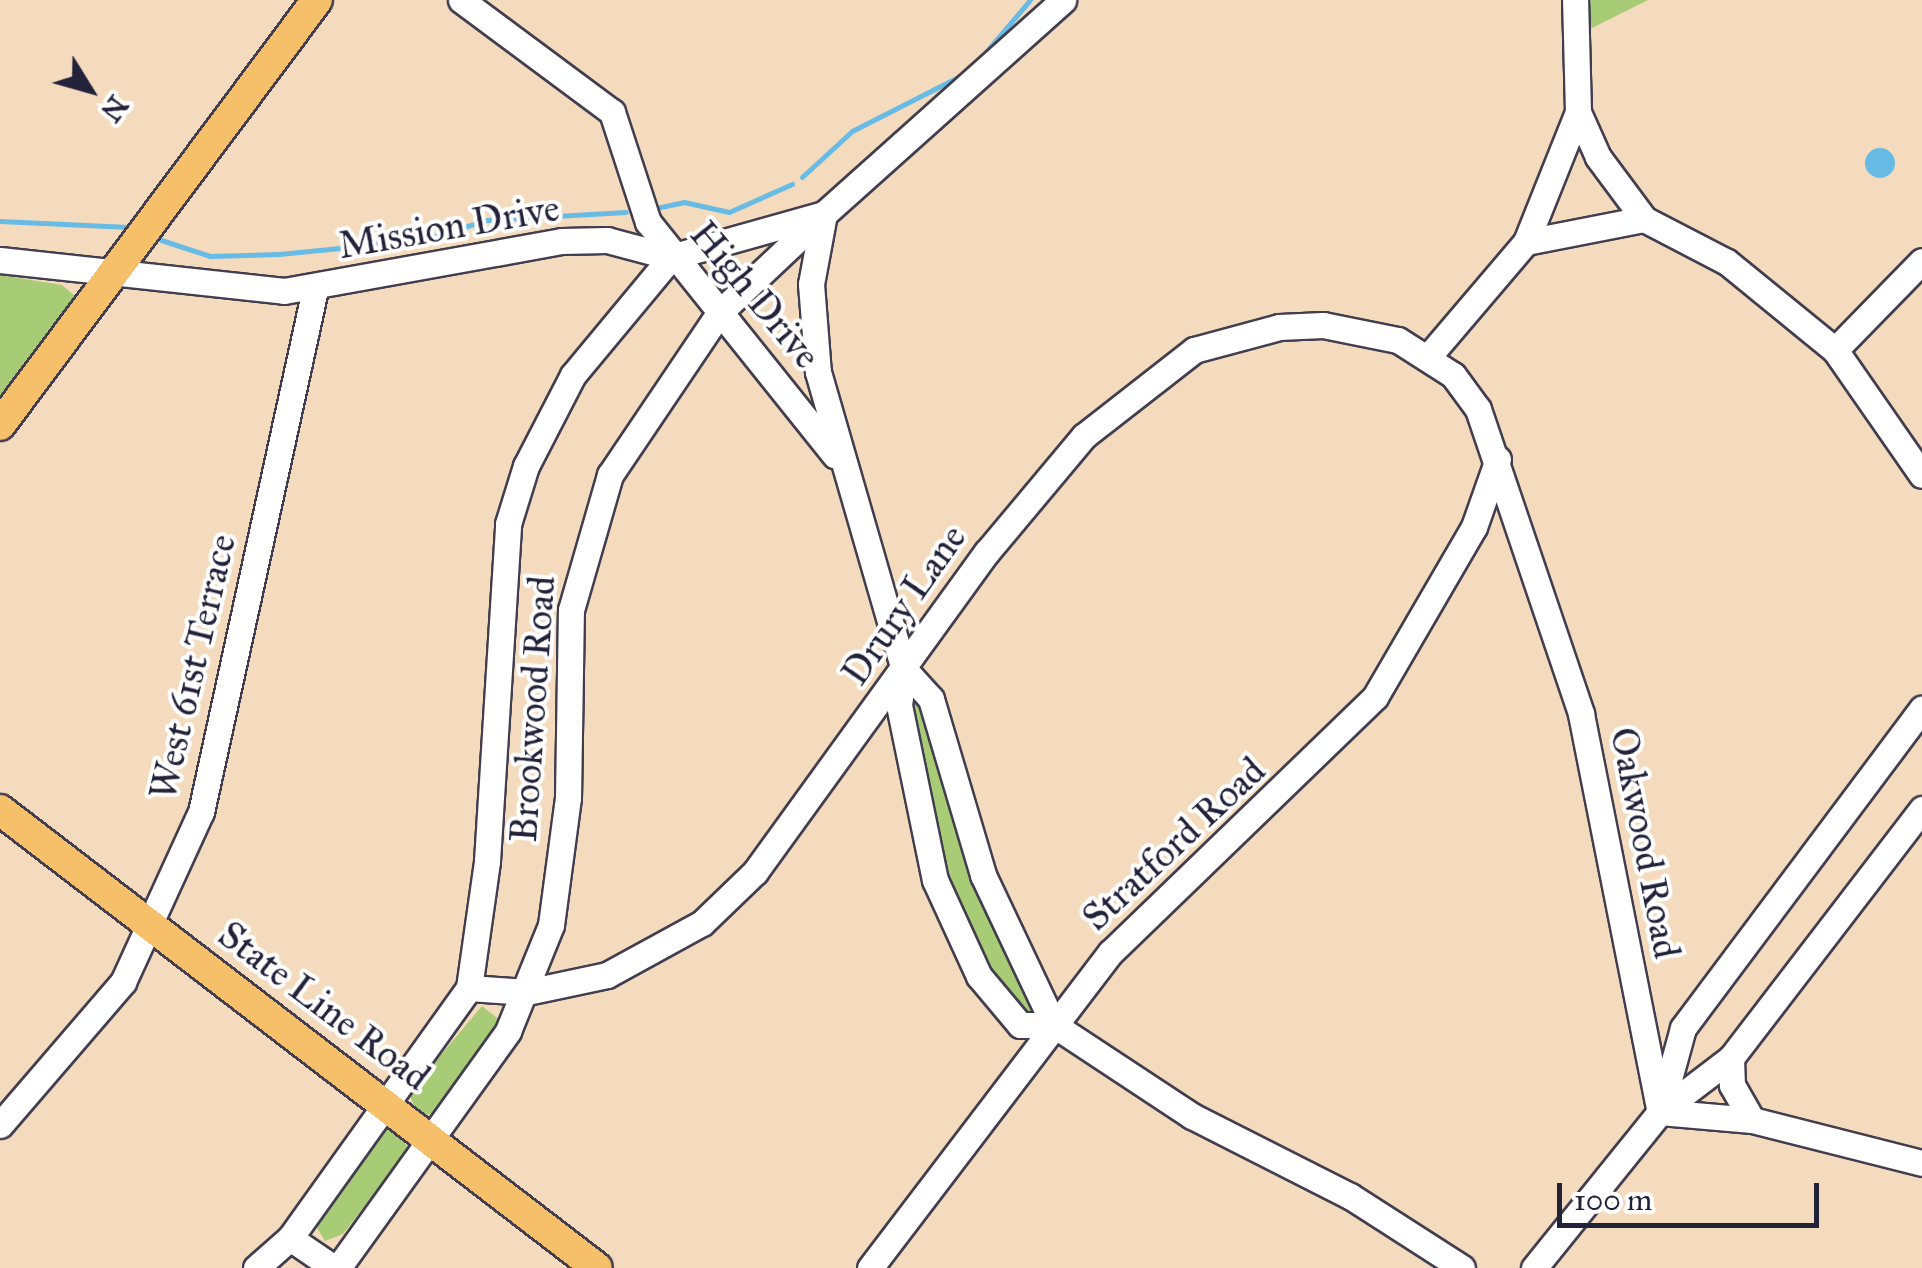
<!DOCTYPE html>
<html>
<head>
<meta charset="utf-8">
<style>
	body { margin:0 }
	#map { position:relative; width:1922px; height:1268px; overflow:hidden; background:#f4dbbe; font-family:"IM FELL Great Primer",serif }
	div>[style] { position:absolute }
	.green>* { inset:0; background:#a8cc75 }
	.water>* { inset:0; background:#68bbe4 }
	.round { border-radius:50% }
	.stream>* { height:5px; margin:-2.5px; padding:0 2.5px; transform-origin:2.5px; border-radius:2.5px; background:#68bbe4 }
	.roads { filter:drop-shadow(2px 0 #423e4f) drop-shadow(-2px 0 #423e4f) drop-shadow(0 2px #423e4f) drop-shadow(0 -2px #423e4f) }
	.minor>* { height:25px; margin:-12.5px; padding:0 12.5px; transform-origin:12.5px; border-radius:12.5px; background:#fff }
	.major>* { height:30px; margin:-15px; padding:0 15px; transform-origin:15px; border-radius:15px; background:#f6c06b }
	span { translate:-50% -50%; white-space:nowrap; text-align:center; line-height:1.15; -webkit-text-stroke:8px #fff; paint-order:stroke }
	.street-label { font-size:38px; color:#22223b }
	.north { position:absolute; left:40px; top:40px; width:100px; height:100px; -webkit-text-stroke:8px #fff; paint-order:stroke; rotate:127deg; font-size:28px; font-weight:700; line-height:40px; text-align:center; color:#22223b }
	.north::after { content:''; display:block; margin:auto; width:35px; height:45px; background:#22223b; clip-path:polygon(50% 0,100% 100%,50% 72%,0 100%) }
	.scale { position:absolute; left:1557px; top:1183px; width:262px; height:45px; box-sizing:border-box; border:5px solid #22223b; border-top:0; padding-left:12px; font-size:30px; line-height:35px; white-space:nowrap; color:#22223b; -webkit-text-stroke:8px #fff; paint-order:stroke }
</style>
</head>
<body>
<div id="map">
	<div class="green">
		<i style="clip-path:polygon(1586px 0,1648px 0,1590px 29px)"></i>
		<i style="clip-path:polygon(0 275px,62px 285px,76px 297px,0 407px)"></i>
		<i style="clip-path:polygon(914px 681px,1042px 1009px,1030px 1018px,998px 988px,953px 908px,906px 685px)"></i>
		<i style="clip-path:polygon(482px 1006px,501px 1021px,437px 1112px,418px 1117px,409px 1093px)"></i>
		<i style="clip-path:polygon(388px 1125px,409px 1148px,343px 1234px,325px 1241px,313px 1221px)"></i>
	</div>
	<div class="water">
		<i class="round" style="left:1865px;top:148px;width:30px;height:30px"></i>
	</div>
	<div class="stream">
		<i style="left:985px;top:53px;width:70px;rotate:-49.7deg"></i>
		<i style="left:802px;top:177px;width:68px;rotate:-42.6deg"></i>
		<i style="left:852px;top:131px;width:123px;rotate:-27deg"></i>
		<i style="left:656px;top:208px;width:29px;rotate:-12deg"></i>
		<i style="left:684px;top:202px;width:46px;rotate:12.5deg"></i>
		<i style="left:729px;top:212px;width:69px;rotate:-24deg"></i>
		<i style="left:0;top:221px;width:129px;rotate:2.7deg"></i>
		<i style="left:161px;top:240px;width:52px;rotate:18.1deg"></i>
		<i style="left:210px;top:256px;width:69px;rotate:-1.7deg"></i>
		<i style="left:279px;top:254px;width:145px;rotate:-5.6deg"></i>
		<i style="left:423px;top:240px;width:67px;rotate:-17.4deg"></i>
		<i style="left:487px;top:220px;width:139px;rotate:-3.3deg"></i>
	</div>
	<div class="roads">
		<div class="minor">
			<i style="left:461px;top:0;width:188px;rotate:36.6deg"></i>
			<i style="left:612px;top:112px;width:116px;rotate:71.9deg"></i>
			<i style="left:648px;top:222px;width:299px;rotate:51.3deg"></i>
			<i style="left:1578px;top:112px;width:49px;rotate:66deg"></i>
			<i style="left:1598px;top:157px;width:77px;rotate:53.4deg"></i>
			<i style="left:824px;top:214px;width:71px;rotate:100.5deg"></i>
			<i style="left:811px;top:284px;width:88px;rotate:85.5deg"></i>
			<i style="left:818px;top:372px;width:309px;rotate:73.9deg"></i>
			<i style="left:904px;top:669px;width:36px;rotate:98deg"></i>
			<i style="left:899px;top:705px;width:179px;rotate:78.4deg"></i>
			<i style="left:935px;top:880px;width:106px;rotate:65.4deg"></i>
			<i style="left:979px;top:976px;width:64px;rotate:50.1deg"></i>
			<i style="left:1020px;top:1025px;width:34px"></i>
			<i style="left:1054px;top:1025px;width:165px;rotate:33.4deg"></i>
			<i style="left:1192px;top:1116px;width:177px;rotate:26.9deg"></i>
			<i style="left:1350px;top:1196px;width:133px;rotate:32.7deg"></i>
			<i style="left:1526px;top:242px;width:120px;rotate:-11deg"></i>
			<i style="left:1644px;top:219px;width:93px;rotate:27.4deg"></i>
			<i style="left:1727px;top:262px;width:139px;rotate:39.2deg"></i>
			<i style="left:1835px;top:350px;width:152px;rotate:55.2deg"></i>
			<i style="left:0;top:260px;width:286px;rotate:6.2deg"></i>
			<i style="left:284px;top:291px;width:282px;rotate:-10.2deg"></i>
			<i style="left:562px;top:241px;width:45px;rotate:-1.3deg"></i>
			<i style="left:607px;top:240px;width:66px;rotate:14.9deg"></i>
			<i style="left:671px;top:257px;width:159px;rotate:-15.7deg"></i>
			<i style="left:824px;top:214px;width:321px;rotate:-41.8deg"></i>
			<i style="left:1835px;top:350px;width:124px;rotate:-45.7deg"></i>
			<i style="left:1428px;top:357px;width:151px;rotate:-49.6deg"></i>
			<i style="left:1526px;top:242px;width:140px;rotate:-68.2deg"></i>
			<i style="left:1578px;top:112px;width:112px;rotate:-91.5deg"></i>
			<i style="left:904px;top:669px;width:40px;rotate:48deg"></i>
			<i style="left:931px;top:699px;width:184px;rotate:73.5deg"></i>
			<i style="left:983px;top:875px;width:166px;rotate:64.7deg"></i>
			<i style="left:469px;top:988px;width:58px;rotate:3.9deg"></i>
			<i style="left:527px;top:992px;width:82px;rotate:-12deg"></i>
			<i style="left:607px;top:975px;width:108px;rotate:-28.7deg"></i>
			<i style="left:702px;top:923px;width:74px;rotate:-43.9deg"></i>
			<i style="left:755px;top:872px;width:395px;rotate:-54.1deg"></i>
			<i style="left:987px;top:552px;width:151px;rotate:-50.1deg"></i>
			<i style="left:1084px;top:436px;width:140px;rotate:-38deg"></i>
			<i style="left:1194px;top:350px;width:88px;rotate:-15.1deg"></i>
			<i style="left:1279px;top:327px;width:44px;rotate:-2.6deg"></i>
			<i style="left:1323px;top:325px;width:76px;rotate:11.3deg"></i>
			<i style="left:1398px;top:340px;width:65px;rotate:32.5deg"></i>
			<i style="left:1453px;top:375px;width:42px;rotate:53.7deg"></i>
			<i style="left:1478px;top:409px;width:322px;rotate:71.3deg"></i>
			<i style="left:1581px;top:714px;width:406px;rotate:78.8deg"></i>
			<i style="left:1731px;top:1058px;width:27px;rotate:88deg"></i>
			<i style="left:1732px;top:1085px;width:40px;rotate:60.3deg"></i>
			<i style="left:1660px;top:1112px;width:87px;rotate:-74.7deg"></i>
			<i style="left:1683px;top:1028px;width:399px;rotate:-53.2deg"></i>
			<i style="left:1660px;top:1112px;width:92px;rotate:5deg"></i>
			<i style="left:1752px;top:1120px;width:175px;rotate:14.2deg"></i>
			<i style="left:0;top:1125px;width:189px;rotate:-49.3deg"></i>
			<i style="left:123px;top:982px;width:187px;rotate:-65.4deg"></i>
			<i style="left:201px;top:812px;width:535px;rotate:-77.7deg"></i>
			<i style="left:290px;top:1238px;width:53px;rotate:34.3deg"></i>
			<i style="left:256px;top:1268px;width:45px;rotate:-41.4deg"></i>
			<i style="left:290px;top:1238px;width:307px;rotate:-54.4deg"></i>
			<i style="left:469px;top:988px;width:128px;rotate:-81.9deg"></i>
			<i style="left:487px;top:861px;width:338px;rotate:-86.4deg"></i>
			<i style="left:508px;top:524px;width:61px;rotate:-72.8deg"></i>
			<i style="left:526px;top:466px;width:102px;rotate:-62.7deg"></i>
			<i style="left:573px;top:375px;width:153px;rotate:-50.3deg"></i>
			<i style="left:338px;top:1268px;width:292px;rotate:-54.3deg"></i>
			<i style="left:508px;top:1031px;width:114px;rotate:-67.9deg"></i>
			<i style="left:551px;top:925px;width:128px;rotate:-82.4deg"></i>
			<i style="left:568px;top:798px;width:188px;rotate:-89.1deg"></i>
			<i style="left:571px;top:610px;width:141px;rotate:-73.9deg"></i>
			<i style="left:610px;top:475px;width:197px;rotate:-56deg"></i>
			<i style="left:720px;top:312px;width:143px;rotate:-43.3deg"></i>
			<i style="left:870px;top:1268px;width:397px;rotate:-52.7deg"></i>
			<i style="left:1111px;top:952px;width:367px;rotate:-44deg"></i>
			<i style="left:1375px;top:697px;width:197px;rotate:-59.8deg"></i>
			<i style="left:1474px;top:527px;width:72px;rotate:-70.6deg"></i>
			<i style="left:1534px;top:1268px;width:201px;rotate:-51.1deg"></i>
			<i style="left:1660px;top:1112px;width:89px;rotate:-37.3deg"></i>
			<i style="left:1731px;top:1058px;width:314px;rotate:-52.5deg"></i>
		</div>
		<div class="major">
			<i style="left:0;top:425px;width:530px;rotate:-53.28deg"></i>
			<i style="left:0;top:810px;width:752px;rotate:37.49deg"></i>
		</div>
	</div>
	<div class="street-label">
		<span style="left:449px;top:227px;rotate:-10deg">Mission Drive</span>
		<span style="left:755px;top:295px;rotate:50deg">High Drive</span>
		<span style="left:904px;top:605px;rotate:-55deg">Drury Lane</span>
		<span style="left:193px;top:667px;rotate:-77deg">West 61st Terrace</span>
		<span style="left:533px;top:709px;rotate:-86deg">Brookwood Road</span>
		<span style="left:1645px;top:843px;rotate:79deg">Oakwood Road</span>
		<span style="left:1174px;top:844px;rotate:-43deg">Stratford Road</span>
		<span style="left:324px;top:1006px;rotate:37deg">State Line Road</span>
	</div>
	<div class="north">N</div>
	<div class="scale">100 m</div>
</div>
</body>
</html>
